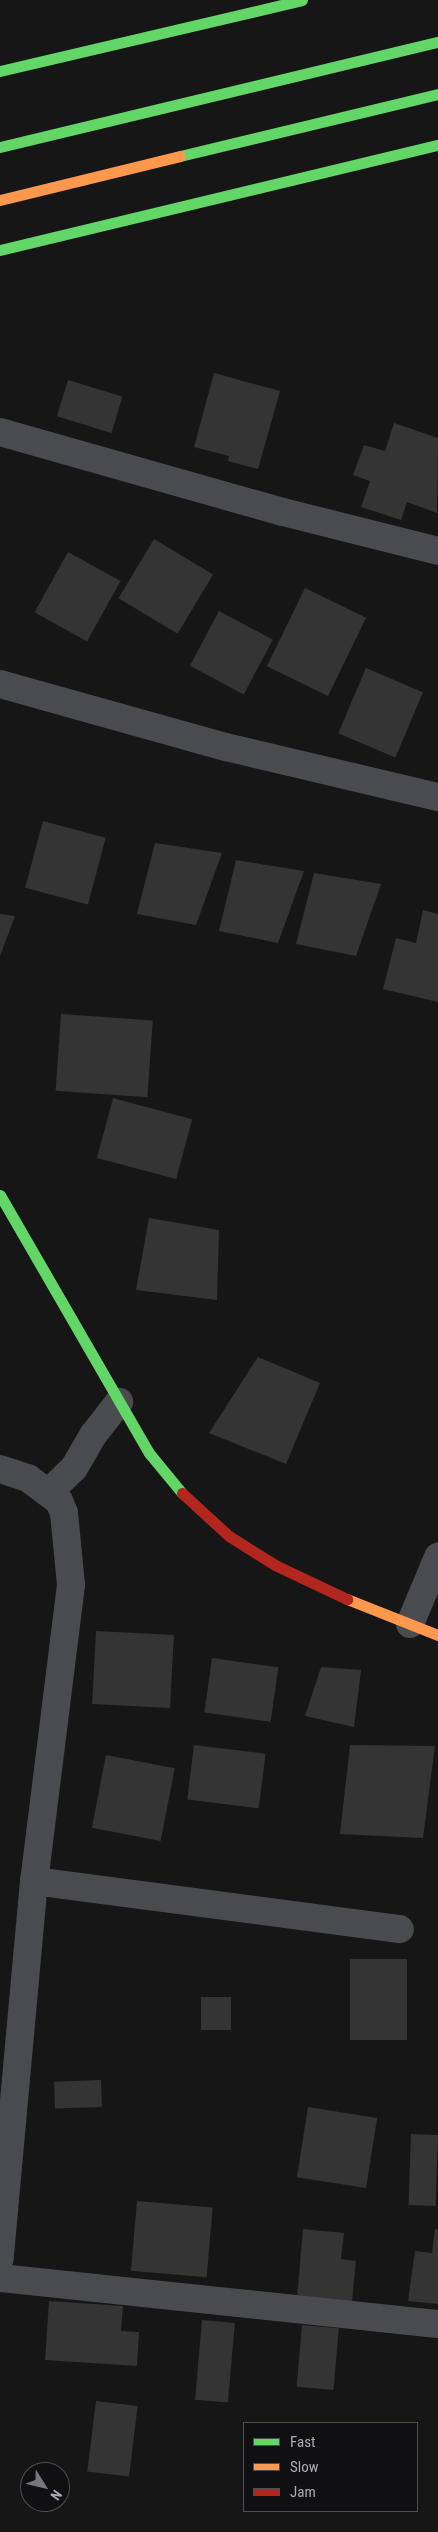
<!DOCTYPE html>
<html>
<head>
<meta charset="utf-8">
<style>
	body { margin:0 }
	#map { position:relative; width:438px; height:2532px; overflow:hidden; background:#161616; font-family:"Roboto Condensed",sans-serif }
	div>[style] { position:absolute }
	.building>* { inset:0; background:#343435; transform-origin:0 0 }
	.street>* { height:28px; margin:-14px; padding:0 14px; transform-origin:14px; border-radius:14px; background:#4a4b4f }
	.fast>* { height:11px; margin:-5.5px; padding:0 5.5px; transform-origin:5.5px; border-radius:5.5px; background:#63d668 }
	.slow>* { height:11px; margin:-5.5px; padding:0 5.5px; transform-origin:5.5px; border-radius:5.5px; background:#ff974d }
	.jam>* { height:11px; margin:-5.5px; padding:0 5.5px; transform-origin:5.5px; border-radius:5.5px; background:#b3261e }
	span { translate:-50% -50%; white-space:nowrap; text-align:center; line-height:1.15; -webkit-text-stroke:5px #101012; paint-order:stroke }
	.legend { position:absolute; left:243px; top:2422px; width:175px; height:90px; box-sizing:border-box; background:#101012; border:1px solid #4c4e54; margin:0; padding:6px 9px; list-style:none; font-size:15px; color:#a6abb7 }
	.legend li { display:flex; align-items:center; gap:10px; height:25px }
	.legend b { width:25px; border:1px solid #4c4e54 }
	.north { position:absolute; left:20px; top:2462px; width:50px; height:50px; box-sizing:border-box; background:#101012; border:1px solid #4c4e54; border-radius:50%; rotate:126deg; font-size:14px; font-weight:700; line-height:20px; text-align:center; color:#a6abb7 }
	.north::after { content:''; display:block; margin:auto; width:18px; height:22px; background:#74777f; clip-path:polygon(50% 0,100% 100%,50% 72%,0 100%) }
</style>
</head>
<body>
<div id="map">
	<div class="building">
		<i style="clip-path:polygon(214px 373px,280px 391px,258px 469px,228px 461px,229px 456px,194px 447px)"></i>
		<i style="left:68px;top:380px;width:57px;height:38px;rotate:17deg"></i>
		<i style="clip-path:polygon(394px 423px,438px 438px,437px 513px,407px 502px,401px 520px,361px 507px,370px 481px,353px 475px,364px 445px,385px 451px)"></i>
		<i style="left:154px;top:539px;width:69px;height:69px;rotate:31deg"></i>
		<i style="left:68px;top:552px;width:60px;height:69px;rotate:29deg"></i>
		<i style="left:305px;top:588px;width:68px;height:87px;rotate:26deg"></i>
		<i style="left:219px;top:611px;width:61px;height:62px;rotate:28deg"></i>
		<i style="left:366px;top:668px;width:62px;height:71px;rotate:23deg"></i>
		<i style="left:43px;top:821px;width:65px;height:69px;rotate:15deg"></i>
		<i style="clip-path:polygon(155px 843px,222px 853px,196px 925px,137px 914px)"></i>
		<i style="clip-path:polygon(236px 860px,304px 871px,278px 943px,219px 931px)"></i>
		<i style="clip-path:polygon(314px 873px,381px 884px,356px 956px,296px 944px)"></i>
		<i style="clip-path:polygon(423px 910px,438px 914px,438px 1002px,383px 989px,396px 938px,416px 943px)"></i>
		<i style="clip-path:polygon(0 914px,15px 916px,0 956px)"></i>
		<i style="left:61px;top:1014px;width:92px;height:77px;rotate:4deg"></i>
		<i style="left:113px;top:1098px;width:82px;height:62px;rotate:15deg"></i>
		<i style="clip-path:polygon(149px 1218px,219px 1230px,217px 1300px,136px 1290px)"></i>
		<i style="clip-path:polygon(258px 1357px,320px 1383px,286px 1464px,209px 1433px)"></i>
		<i style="left:96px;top:1631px;width:78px;height:73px;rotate:3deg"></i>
		<i style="left:212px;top:1658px;width:67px;height:55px;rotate:8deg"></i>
		<i style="clip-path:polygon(321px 1667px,361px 1670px,354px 1727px,305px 1716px)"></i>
		<i style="left:194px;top:1745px;width:72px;height:55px;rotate:7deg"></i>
		<i style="clip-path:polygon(350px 1745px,435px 1746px,423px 1838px,340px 1834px)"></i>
		<i style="left:106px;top:1755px;width:70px;height:74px;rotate:11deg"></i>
		<i style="left:407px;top:1959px;width:81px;height:57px;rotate:90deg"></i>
		<i style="left:231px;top:1997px;width:33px;height:30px;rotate:90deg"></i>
		<i style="left:101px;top:2080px;width:27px;height:47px;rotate:88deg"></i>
		<i style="left:308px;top:2107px;width:70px;height:71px;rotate:9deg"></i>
		<i style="left:411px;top:2134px;width:27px;height:71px;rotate:2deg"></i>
		<i style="left:137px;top:2201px;width:76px;height:70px;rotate:5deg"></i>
		<i style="clip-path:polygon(303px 2229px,344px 2233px,341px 2259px,356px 2261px,352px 2302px,297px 2298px)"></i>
		<i style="clip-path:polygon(435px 2229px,438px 2230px,438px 2304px,408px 2301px,415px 2251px,432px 2253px)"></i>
		<i style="clip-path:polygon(49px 2301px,123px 2306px,121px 2331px,139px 2332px,137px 2366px,45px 2360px)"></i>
		<i style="left:202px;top:2320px;width:33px;height:80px;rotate:5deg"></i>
		<i style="left:302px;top:2325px;width:37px;height:62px;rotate:5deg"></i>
		<i style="left:96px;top:2401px;width:42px;height:71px;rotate:7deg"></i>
	</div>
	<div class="street">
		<i style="left:0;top:432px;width:294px;rotate:15.8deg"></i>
		<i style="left:283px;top:512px;width:160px;rotate:14.1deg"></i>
		<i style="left:0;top:684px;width:235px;rotate:15.6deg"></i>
		<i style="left:226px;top:747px;width:218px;rotate:13.3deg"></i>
		<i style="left:0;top:1469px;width:29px;rotate:18deg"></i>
		<i style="left:28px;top:1478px;width:39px;rotate:37deg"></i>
		<i style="left:59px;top:1501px;width:13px;rotate:67deg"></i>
		<i style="left:64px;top:1513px;width:72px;rotate:84.4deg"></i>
		<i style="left:71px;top:1585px;width:298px;rotate:97.1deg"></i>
		<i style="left:34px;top:1881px;width:379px;rotate:95.2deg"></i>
		<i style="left:50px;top:1491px;width:33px;rotate:-44deg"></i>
		<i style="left:74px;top:1468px;width:39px;rotate:-60deg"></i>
		<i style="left:94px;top:1434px;width:41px;rotate:-52deg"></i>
		<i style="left:410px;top:1624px;width:73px;rotate:-67.3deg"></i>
		<i style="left:34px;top:1881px;width:369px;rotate:7.5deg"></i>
		<i style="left:0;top:2278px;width:440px;rotate:6deg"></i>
	</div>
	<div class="fast">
		<i style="left:0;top:71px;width:310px;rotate:-13.2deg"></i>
		<i style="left:0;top:147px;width:450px;rotate:-13.5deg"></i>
		<i style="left:180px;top:156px;width:265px;rotate:-13.5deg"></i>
		<i style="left:0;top:250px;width:450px;rotate:-13.5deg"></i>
		<i style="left:0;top:1195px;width:298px;rotate:60deg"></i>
		<i style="left:149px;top:1453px;width:52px;rotate:50.5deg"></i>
	</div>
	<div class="slow">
		<i style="left:0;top:200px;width:185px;rotate:-13.7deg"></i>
		<i style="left:347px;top:1599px;width:98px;rotate:21.6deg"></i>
	</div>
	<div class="jam">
		<i style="left:182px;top:1493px;width:64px;rotate:42.5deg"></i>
		<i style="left:229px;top:1536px;width:54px;rotate:32.2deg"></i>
		<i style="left:275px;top:1565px;width:80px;rotate:25.3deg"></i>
	</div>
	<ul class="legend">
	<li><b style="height:6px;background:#63d668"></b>Fast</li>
	<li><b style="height:6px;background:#ff974d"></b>Slow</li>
	<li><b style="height:6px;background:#b3261e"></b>Jam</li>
	</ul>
	<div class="north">N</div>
</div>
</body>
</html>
